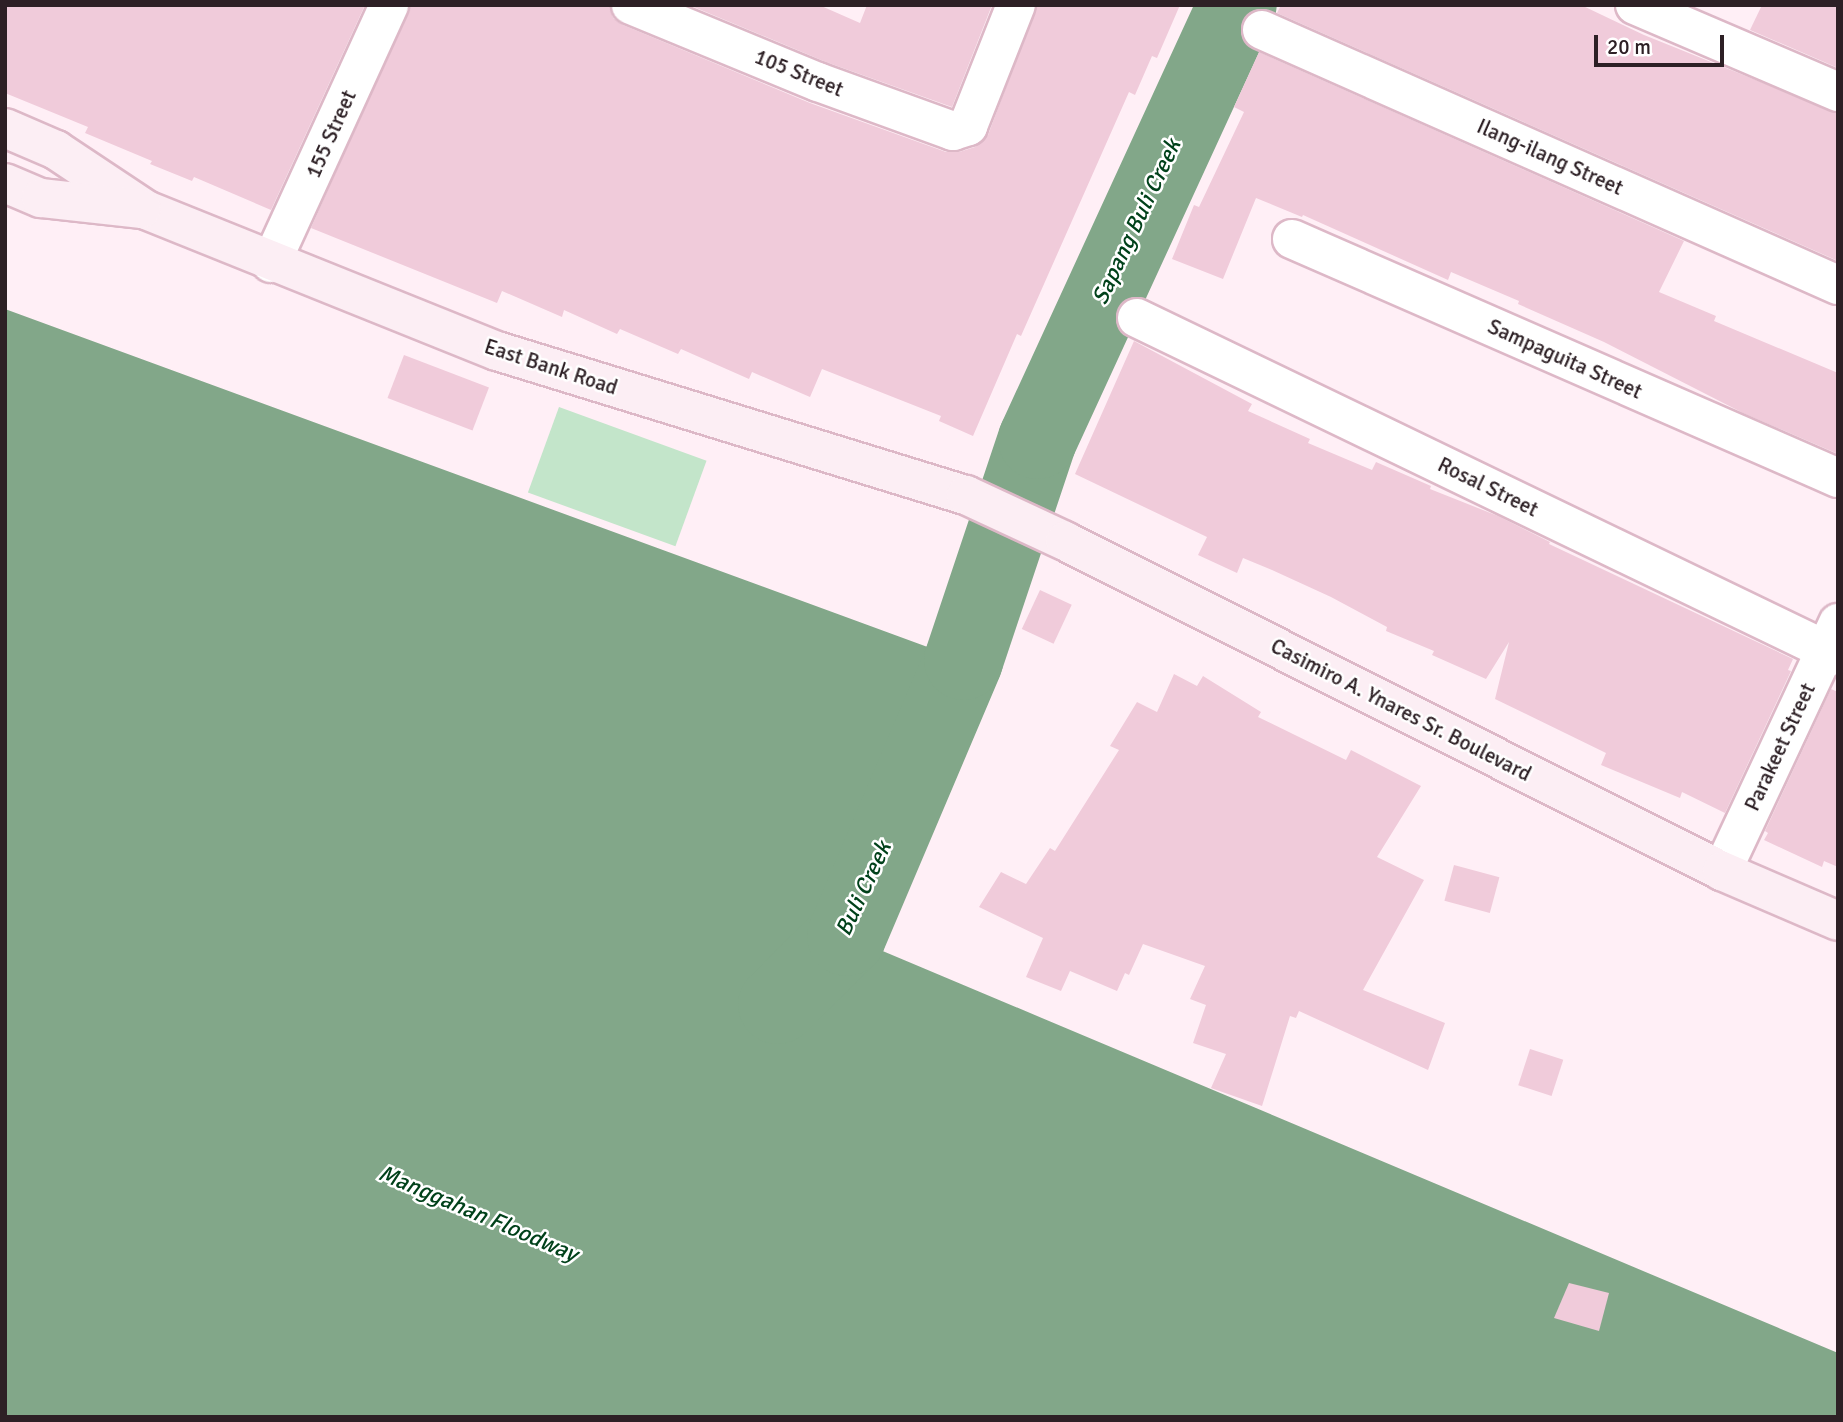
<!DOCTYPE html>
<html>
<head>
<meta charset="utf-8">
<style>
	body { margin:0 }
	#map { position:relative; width:1843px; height:1422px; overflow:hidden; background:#ffeff6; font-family:Signika,sans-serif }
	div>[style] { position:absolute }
	.green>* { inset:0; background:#c3e5ca; transform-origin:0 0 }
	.water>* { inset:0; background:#82a789 }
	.river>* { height:79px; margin:-39.5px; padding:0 39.5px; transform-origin:39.5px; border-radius:39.5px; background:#82a789 }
	.building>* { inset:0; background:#f0cbda; transform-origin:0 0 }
	.roads { filter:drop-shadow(2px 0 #ddb8c7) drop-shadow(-2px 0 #ddb8c7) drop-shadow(0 2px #ddb8c7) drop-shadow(0 -2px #ddb8c7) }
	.minor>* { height:38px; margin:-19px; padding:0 19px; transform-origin:19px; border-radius:19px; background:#fff }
	.secondary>* { height:38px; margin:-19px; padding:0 19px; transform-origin:19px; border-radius:19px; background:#fceef4 }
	span { translate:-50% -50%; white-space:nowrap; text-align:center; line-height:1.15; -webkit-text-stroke:5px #fff; paint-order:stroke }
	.street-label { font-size:21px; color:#2d2025 }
	.water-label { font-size:23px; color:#00411a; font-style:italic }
	.frame { position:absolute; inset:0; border:7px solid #2d2025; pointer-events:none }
	.scale { position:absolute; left:1594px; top:35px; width:130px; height:32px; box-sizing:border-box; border:4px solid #2d2025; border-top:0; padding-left:9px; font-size:21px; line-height:24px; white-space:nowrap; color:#2d2025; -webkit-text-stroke:5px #fff; paint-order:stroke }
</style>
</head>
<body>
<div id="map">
	<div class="green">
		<i style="left:559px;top:407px;width:157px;height:91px;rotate:20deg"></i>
	</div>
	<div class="water">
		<i style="clip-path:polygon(5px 309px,963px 660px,847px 936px,1838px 1353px,1838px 1417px,5px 1417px)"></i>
	</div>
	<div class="river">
		<i style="left:777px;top:1004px;width:97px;rotate:-44.6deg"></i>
		<i style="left:846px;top:936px;width:300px;rotate:-67deg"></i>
		<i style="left:963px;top:660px;width:233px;rotate:-71.5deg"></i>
		<i style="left:1037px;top:439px;width:478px;rotate:-65.3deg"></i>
	</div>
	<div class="building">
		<i style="clip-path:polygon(5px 5px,365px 5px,271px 210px,194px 177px,192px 181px,150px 164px,152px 161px,85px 133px,88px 127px,5px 93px)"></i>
		<i style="clip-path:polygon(410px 5px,610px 5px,613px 18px,623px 25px,810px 103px,946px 152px,959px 152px,975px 147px,988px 135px,1037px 5px,1180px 5px,1157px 58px,1152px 56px,1135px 95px,1129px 92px,1021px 336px,1017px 334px,973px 436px,939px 421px,941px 416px,822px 369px,810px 397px,752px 372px,749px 379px,681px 349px,678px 354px,620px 329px,617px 334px,564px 310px,562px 317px,502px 291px,497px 303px,311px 228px)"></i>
		<i style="clip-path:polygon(689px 5px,819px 5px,860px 23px,867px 5px,992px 5px,952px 107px,826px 62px)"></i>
		<i style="clip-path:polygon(1281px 5px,1581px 5px,1644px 35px,1838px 113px,1838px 261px,1277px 13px)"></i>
		<i style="clip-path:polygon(1762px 5px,1838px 5px,1838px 68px,1750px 30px)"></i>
		<i style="clip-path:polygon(1259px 52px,1684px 241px,1659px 292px,1716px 316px,1714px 321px,1838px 373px,1838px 454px,1743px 413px,1604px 342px,1518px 304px,1519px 301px,1451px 272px,1448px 280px,1303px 215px,1302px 217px,1256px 198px,1223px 279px,1172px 259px,1194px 205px,1199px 207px,1244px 112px,1234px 107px)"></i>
		<i style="clip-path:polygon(1134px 341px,1252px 404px,1248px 411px,1310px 439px,1308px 443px,1372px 470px,1376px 462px,1431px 486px,1430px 489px,1498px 516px,1550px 542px,1549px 544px,1793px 659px,1788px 670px,1791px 671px,1725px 813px,1682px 792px,1680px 798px,1601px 765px,1606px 753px,1495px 699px,1509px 642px,1486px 679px,1432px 655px,1434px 651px,1386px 631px,1387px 627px,1331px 597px,1272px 570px,1243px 558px,1237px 573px,1198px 555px,1207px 537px,1075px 474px)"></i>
		<i style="left:404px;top:355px;width:91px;height:46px;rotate:21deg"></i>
		<i style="left:1040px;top:590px;width:35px;height:43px;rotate:25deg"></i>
		<i style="clip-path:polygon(1174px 674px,1197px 686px,1203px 676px,1261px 712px,1258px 717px,1346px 760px,1351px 750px,1421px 786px,1377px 857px,1424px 880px,1363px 990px,1445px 1023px,1428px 1070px,1299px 1011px,1296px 1018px,1290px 1016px,1262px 1106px,1211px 1088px,1226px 1054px,1193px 1043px,1206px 1005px,1190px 999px,1205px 966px,1143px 944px,1129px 975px,1125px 973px,1117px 991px,1070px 971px,1061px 991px,1026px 977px,1043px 938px,979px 907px,1001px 872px,1026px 884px,1050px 848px,1055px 851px,1119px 750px,1110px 746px,1137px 702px,1157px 712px)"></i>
		<i style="clip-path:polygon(1831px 689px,1838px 692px,1838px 867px,1824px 861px,1822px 867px,1764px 840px,1768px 833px,1765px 831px)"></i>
		<i style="left:1454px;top:865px;width:47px;height:37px;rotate:15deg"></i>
		<i style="left:1530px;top:1049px;width:35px;height:38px;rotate:18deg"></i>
		<i style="clip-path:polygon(1569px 1283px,1609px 1293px,1599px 1331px,1554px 1318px)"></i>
	</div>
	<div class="roads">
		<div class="minor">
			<i style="left:631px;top:5px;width:202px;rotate:22.4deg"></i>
			<i style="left:818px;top:82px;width:144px;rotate:19.9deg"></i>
			<i style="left:953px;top:131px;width:16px;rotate:-18deg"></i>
			<i style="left:968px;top:126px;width:130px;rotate:-68.4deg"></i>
			<i style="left:1635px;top:5px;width:221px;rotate:23.2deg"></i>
			<i style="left:1262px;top:30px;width:630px;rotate:23.88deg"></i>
			<i style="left:1292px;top:239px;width:596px;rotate:23.64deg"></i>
			<i style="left:271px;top:263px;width:284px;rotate:-65.4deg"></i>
			<i style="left:1137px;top:318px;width:778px;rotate:25.74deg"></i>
			<i style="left:1722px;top:871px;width:274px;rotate:-64.9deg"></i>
		</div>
		<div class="secondary">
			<i style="left:5px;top:128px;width:56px;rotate:23.3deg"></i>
			<i style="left:56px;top:150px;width:108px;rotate:33.7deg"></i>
			<i style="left:146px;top:210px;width:378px;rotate:21.9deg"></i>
			<i style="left:497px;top:351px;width:491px;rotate:17.1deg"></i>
			<i style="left:966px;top:495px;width:109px;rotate:24.9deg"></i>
			<i style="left:1065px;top:541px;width:735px;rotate:26.67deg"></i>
			<i style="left:1722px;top:871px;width:126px;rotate:23.3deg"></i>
			<i style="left:5px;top:183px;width:39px;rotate:23deg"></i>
			<i style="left:41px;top:198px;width:101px;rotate:6.3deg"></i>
		</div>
	</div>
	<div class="street-label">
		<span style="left:799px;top:73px;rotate:22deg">105 Street</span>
		<span style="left:331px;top:134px;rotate:-66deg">155 Street</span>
		<span style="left:1550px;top:157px;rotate:24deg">Ilang-ilang Street</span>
		<span style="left:1565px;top:359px;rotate:24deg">Sampaguita Street</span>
		<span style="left:551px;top:367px;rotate:18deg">East Bank Road</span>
		<span style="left:1488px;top:487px;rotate:26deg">Rosal Street</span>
		<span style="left:1401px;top:710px;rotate:27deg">Casimiro A. Ynares Sr. Boulevard</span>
		<span style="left:1780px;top:747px;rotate:-65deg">Parakeet Street</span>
	</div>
	<div class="water-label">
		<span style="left:1137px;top:222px;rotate:-65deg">Sapang Buli Creek</span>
		<span style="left:864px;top:889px;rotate:-65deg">Buli Creek</span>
		<span style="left:478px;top:1214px;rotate:23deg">Manggahan Floodway</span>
	</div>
	<div class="frame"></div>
	<div class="scale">20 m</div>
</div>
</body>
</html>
